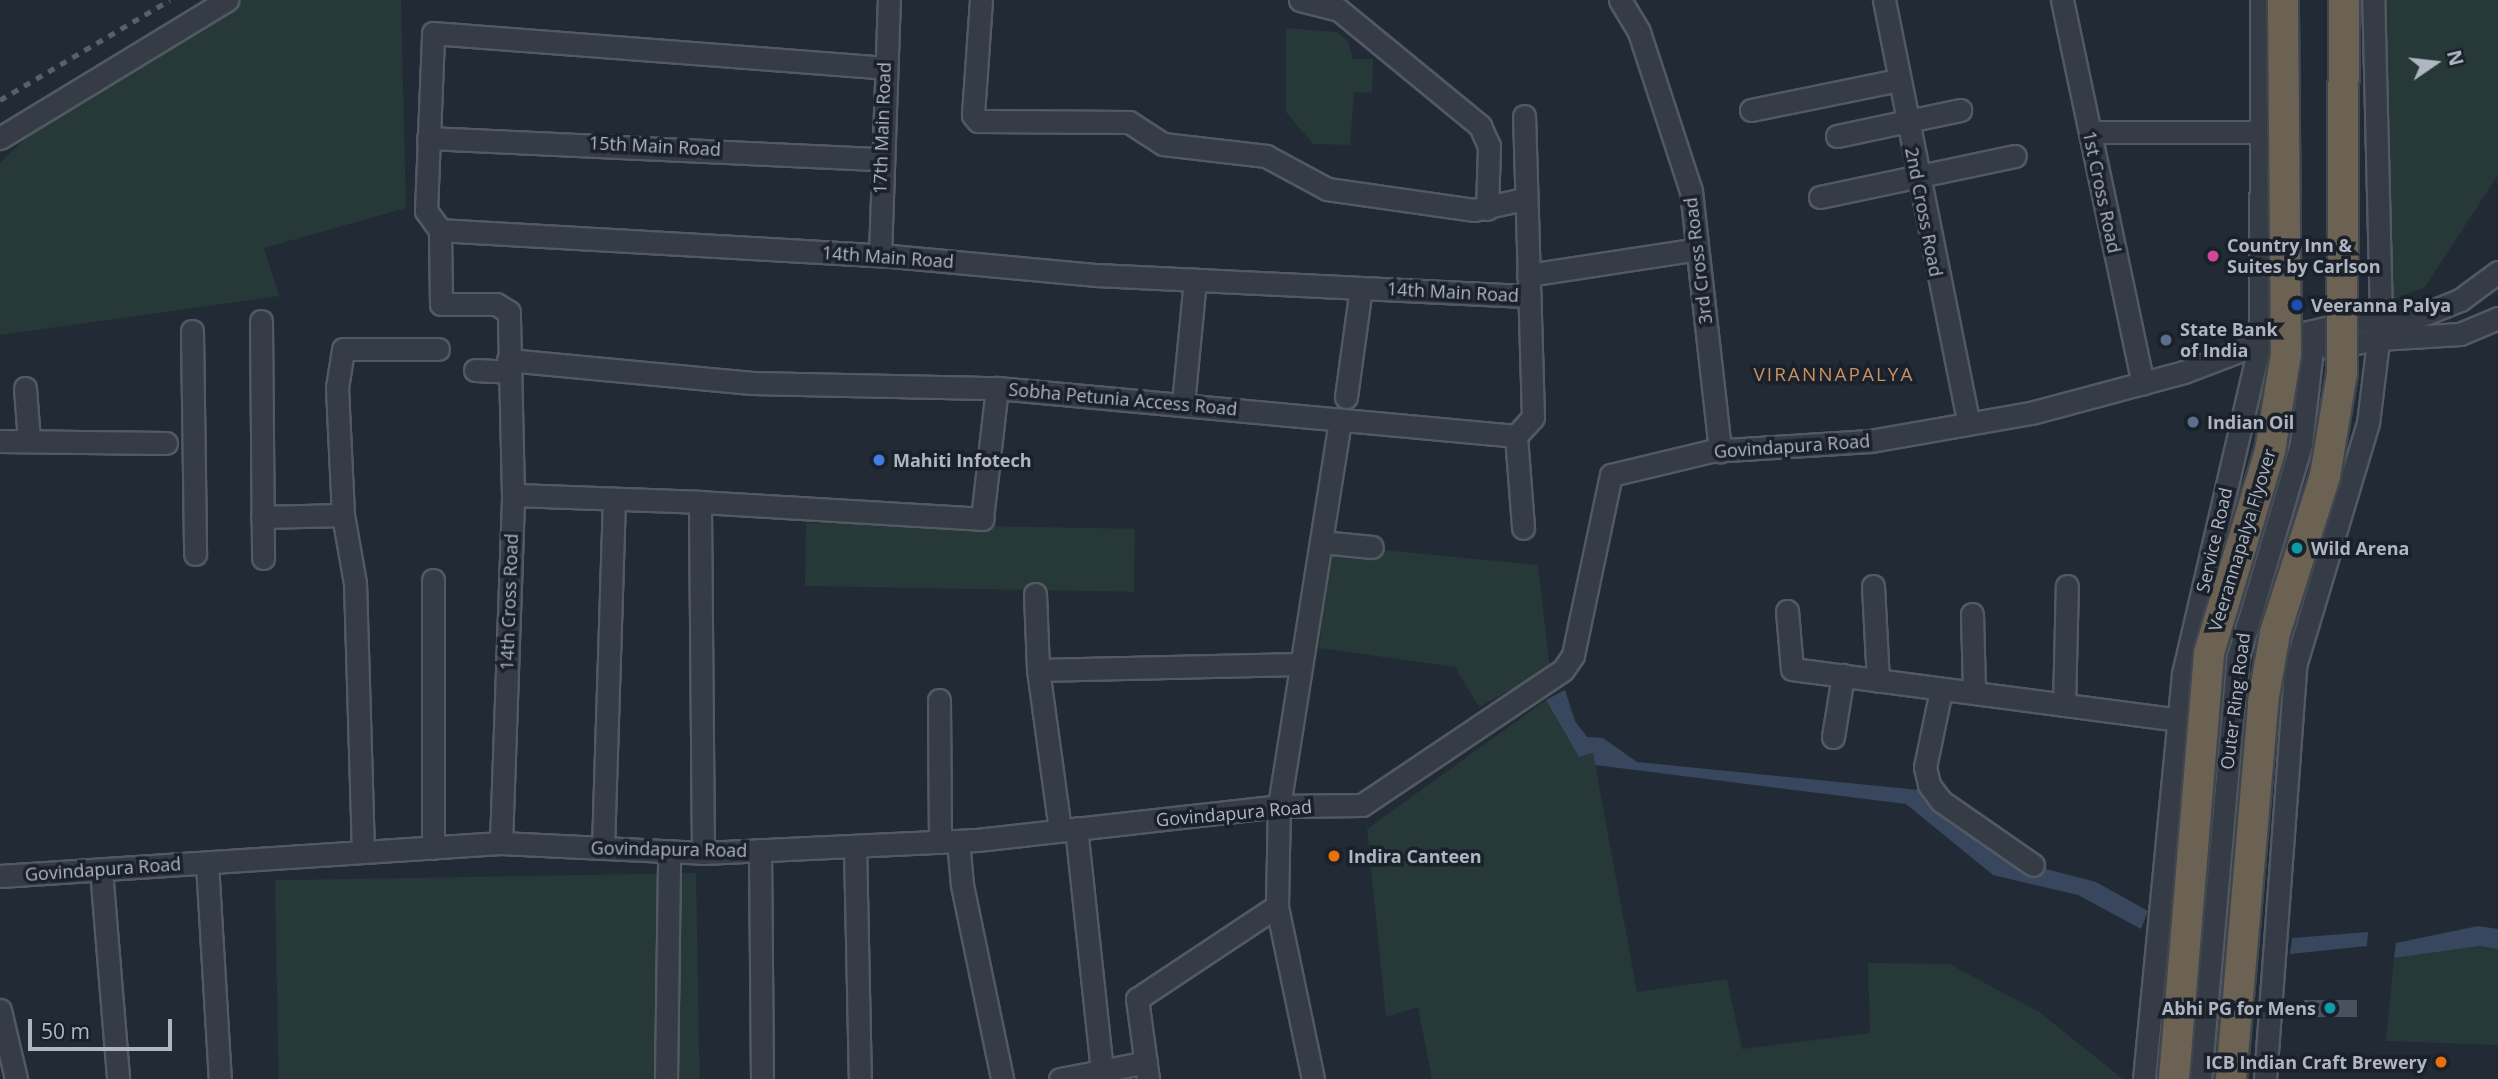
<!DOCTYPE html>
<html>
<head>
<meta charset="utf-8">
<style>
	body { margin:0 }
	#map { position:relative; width:2498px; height:1079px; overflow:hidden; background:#222a35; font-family:"Open Sans",sans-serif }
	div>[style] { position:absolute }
	.green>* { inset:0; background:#273838; transform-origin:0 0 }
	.water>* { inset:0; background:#38475d }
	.building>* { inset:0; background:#48515e; transform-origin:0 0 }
	.roads { filter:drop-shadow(2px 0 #525963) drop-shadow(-2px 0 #525963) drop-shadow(0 2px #525963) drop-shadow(0 -2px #525963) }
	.minor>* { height:21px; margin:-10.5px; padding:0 10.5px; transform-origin:10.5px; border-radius:10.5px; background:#353c46 }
	.rail>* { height:5px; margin-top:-2.5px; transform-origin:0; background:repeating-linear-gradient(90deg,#57606c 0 7px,transparent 0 14px) }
	.bridges { filter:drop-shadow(2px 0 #3f4650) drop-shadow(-2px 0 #3f4650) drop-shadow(0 2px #3f4650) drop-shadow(0 -2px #3f4650) }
	.highway-bridge>* { height:30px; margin:-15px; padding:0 15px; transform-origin:15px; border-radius:15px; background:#6b6253 }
	.dots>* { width:19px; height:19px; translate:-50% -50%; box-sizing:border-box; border:4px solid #1a212a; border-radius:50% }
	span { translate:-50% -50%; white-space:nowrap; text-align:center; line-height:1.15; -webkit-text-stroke:7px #1a212a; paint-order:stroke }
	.street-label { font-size:18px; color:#afb6c2 }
	.poi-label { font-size:18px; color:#afb6c2; font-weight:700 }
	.left { translate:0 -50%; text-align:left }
	.right { translate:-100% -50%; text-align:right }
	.neighbourhood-label { font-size:19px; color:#c99064; letter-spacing:2px }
	.north { position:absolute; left:2400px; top:28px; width:70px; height:70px; -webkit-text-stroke:5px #1a212a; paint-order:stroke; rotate:76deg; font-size:19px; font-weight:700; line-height:28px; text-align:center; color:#afb6c2 }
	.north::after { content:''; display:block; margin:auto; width:24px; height:32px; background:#afb6c2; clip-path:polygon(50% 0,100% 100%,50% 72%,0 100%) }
	.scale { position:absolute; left:28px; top:1019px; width:144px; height:32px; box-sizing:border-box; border:4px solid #afb6c2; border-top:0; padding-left:9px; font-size:21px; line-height:24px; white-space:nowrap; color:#afb6c2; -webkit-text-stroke:5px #1a212a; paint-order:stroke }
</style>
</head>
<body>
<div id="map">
	<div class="green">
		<i style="clip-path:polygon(241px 0,401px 0,406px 208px,264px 248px,279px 296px,0 335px,0 163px,42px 122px)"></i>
		<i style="clip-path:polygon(2382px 0,2498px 0,2498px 175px,2425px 287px,2388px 302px)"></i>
		<i style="clip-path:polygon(1286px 28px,1337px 32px,1348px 41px,1353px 59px,1373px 59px,1372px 93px,1354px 92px,1350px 145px,1313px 144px,1286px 112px)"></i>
		<i style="left:806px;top:523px;width:329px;height:63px;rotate:1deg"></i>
		<i style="clip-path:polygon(1330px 545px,1538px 565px,1550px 669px,1479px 707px,1455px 667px,1319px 648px)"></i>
		<i style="clip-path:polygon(1546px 700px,1579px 757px,1593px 753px,1637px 992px,1727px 979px,1742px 1049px,1870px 1033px,1868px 963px,1949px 964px,2039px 1012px,2123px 1079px,1432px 1079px,1418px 1007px,1386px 1017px,1367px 829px)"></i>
		<i style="left:696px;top:873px;width:206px;height:421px;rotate:89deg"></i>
		<i style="clip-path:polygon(2480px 946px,2498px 949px,2498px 1045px,2386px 1041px,2394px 958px)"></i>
	</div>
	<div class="water">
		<i style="clip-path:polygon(1565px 690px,1575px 721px,1587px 737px,1603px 738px,1637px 762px,1919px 790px,2004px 858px,2096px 882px,2148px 911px,2141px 929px,2078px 895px,1993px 875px,1906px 804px,1595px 765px,1593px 753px,1579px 757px,1546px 700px)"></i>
		<i style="clip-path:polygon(2478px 926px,2498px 929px,2498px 949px,2480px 946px,2394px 958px,2396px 943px)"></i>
		<i style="clip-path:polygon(2368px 932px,2367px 946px,2290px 954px,2292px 938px)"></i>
	</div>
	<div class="building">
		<i style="left:2304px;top:1000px;width:53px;height:17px"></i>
	</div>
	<div class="roads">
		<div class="minor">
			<i style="left:981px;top:0;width:115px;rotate:94deg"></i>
			<i style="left:973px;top:115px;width:8px;rotate:50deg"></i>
			<i style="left:978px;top:121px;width:151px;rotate:0.4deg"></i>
			<i style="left:1129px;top:122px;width:40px;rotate:32.9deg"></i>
			<i style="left:1163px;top:144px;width:104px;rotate:6.6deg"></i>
			<i style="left:1266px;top:156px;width:69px;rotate:28.4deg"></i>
			<i style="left:1327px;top:189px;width:148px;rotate:8.1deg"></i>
			<i style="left:1474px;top:210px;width:51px;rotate:-12.4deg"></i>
			<i style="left:1300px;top:0;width:40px;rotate:14.4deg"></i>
			<i style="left:1339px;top:10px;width:183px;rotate:39.4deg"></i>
			<i style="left:1480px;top:126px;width:22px;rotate:66deg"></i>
			<i style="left:1489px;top:146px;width:63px;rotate:91.8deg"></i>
			<i style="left:1620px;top:0;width:37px;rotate:59deg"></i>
			<i style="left:1639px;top:32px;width:167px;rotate:71.9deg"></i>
			<i style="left:1691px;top:191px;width:262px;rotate:83.6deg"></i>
			<i style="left:1884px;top:0;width:430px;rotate:78.7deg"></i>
			<i style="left:2062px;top:0;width:392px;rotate:78.1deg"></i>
			<i style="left:1751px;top:110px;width:151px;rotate:-11.5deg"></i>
			<i style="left:2090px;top:132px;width:171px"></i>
			<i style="left:1837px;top:136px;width:126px;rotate:-11.9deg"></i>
			<i style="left:0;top:138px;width:266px;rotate:-31.3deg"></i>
			<i style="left:428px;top:138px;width:453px;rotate:2.7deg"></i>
			<i style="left:1820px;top:197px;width:199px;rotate:-11.9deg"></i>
			<i style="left:440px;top:230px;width:24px;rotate:-126deg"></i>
			<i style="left:426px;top:211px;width:178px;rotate:-87.7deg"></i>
			<i style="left:433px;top:33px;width:451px;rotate:4.4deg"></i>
			<i style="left:880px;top:255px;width:255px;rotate:-88deg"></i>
			<i style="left:1528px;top:275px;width:171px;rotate:-8.7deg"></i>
			<i style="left:261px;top:321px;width:237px;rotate:89.5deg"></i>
			<i style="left:192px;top:331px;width:223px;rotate:89.2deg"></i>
			<i style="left:2329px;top:348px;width:50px;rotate:-10.4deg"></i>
			<i style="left:2378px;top:339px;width:82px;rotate:-3.5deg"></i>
			<i style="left:2460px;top:334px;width:41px;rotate:-22.8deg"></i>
			<i style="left:508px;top:360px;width:245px;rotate:5.4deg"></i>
			<i style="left:752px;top:383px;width:245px;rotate:1.2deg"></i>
			<i style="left:475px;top:370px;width:34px;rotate:3deg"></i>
			<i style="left:25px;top:388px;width:53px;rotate:85.7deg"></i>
			<i style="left:1346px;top:397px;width:110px;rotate:-82.2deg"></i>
			<i style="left:1183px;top:404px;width:125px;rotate:-84.5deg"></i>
			<i style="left:1516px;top:436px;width:92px;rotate:85.6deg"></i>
			<i style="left:0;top:441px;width:166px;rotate:0.7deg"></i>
			<i style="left:513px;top:495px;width:187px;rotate:2.1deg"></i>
			<i style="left:262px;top:517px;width:81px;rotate:-1.4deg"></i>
			<i style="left:1321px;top:542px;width:51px;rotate:5.6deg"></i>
			<i style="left:433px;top:580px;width:268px;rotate:90deg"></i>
			<i style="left:1873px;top:586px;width:95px;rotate:87deg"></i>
			<i style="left:1035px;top:594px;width:76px;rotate:87.7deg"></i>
			<i style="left:1787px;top:611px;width:58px;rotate:85.1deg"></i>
			<i style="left:1792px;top:669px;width:389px;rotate:7.5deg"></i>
			<i style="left:1972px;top:614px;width:79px;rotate:88.5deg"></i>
			<i style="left:1941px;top:690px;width:79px;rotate:101.7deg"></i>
			<i style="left:1925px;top:767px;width:18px;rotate:77deg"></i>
			<i style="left:1929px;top:785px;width:20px;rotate:53deg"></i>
			<i style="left:1941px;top:801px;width:112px;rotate:34.8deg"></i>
			<i style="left:939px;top:700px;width:142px;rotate:89.6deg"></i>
			<i style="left:2064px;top:705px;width:119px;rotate:-88.6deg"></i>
			<i style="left:1833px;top:737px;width:63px;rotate:-80.8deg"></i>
			<i style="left:1060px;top:830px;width:162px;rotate:-97.8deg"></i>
			<i style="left:1038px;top:670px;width:262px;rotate:-1.3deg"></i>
			<i style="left:958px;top:841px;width:44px;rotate:84.8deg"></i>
			<i style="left:962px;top:885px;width:198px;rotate:78.3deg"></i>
			<i style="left:501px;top:843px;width:348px;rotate:-88deg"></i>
			<i style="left:513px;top:495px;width:183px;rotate:-91.3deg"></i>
			<i style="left:509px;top:312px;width:15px;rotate:-148deg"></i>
			<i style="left:496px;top:304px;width:55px;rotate:180deg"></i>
			<i style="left:441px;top:304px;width:74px;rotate:-90.8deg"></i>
			<i style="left:440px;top:230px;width:441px;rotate:3.3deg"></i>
			<i style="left:880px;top:255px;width:218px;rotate:5.3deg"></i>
			<i style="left:1097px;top:275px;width:433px;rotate:2.8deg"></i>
			<i style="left:855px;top:846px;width:233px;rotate:88.8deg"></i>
			<i style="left:603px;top:848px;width:349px;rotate:-88.2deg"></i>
			<i style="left:760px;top:850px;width:229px;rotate:89.5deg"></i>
			<i style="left:363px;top:852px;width:269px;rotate:-91.7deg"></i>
			<i style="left:355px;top:583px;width:69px;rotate:-100deg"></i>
			<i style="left:343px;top:515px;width:127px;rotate:-92.7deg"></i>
			<i style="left:337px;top:388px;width:39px;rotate:-81deg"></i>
			<i style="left:343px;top:349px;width:95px"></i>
			<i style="left:703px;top:853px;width:351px;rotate:-90.5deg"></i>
			<i style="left:700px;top:502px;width:283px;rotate:3.4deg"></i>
			<i style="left:982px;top:519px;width:132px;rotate:-83.5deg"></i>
			<i style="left:997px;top:388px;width:521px;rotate:5.28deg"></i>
			<i style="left:1516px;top:436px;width:25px;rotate:-48deg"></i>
			<i style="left:1533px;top:417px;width:301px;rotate:-91.7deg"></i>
			<i style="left:207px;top:863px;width:216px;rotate:86.6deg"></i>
			<i style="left:101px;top:870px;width:210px;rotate:85.3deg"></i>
			<i style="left:0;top:876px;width:502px;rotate:-3.77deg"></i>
			<i style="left:501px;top:843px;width:202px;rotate:2.8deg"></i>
			<i style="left:703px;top:853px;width:274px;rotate:-2.7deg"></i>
			<i style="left:977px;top:840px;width:304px;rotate:-6.4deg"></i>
			<i style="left:1279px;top:806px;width:83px;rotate:-0.7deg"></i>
			<i style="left:1362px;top:805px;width:242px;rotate:-33.9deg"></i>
			<i style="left:1563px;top:670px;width:18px;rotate:-56deg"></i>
			<i style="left:1573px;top:655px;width:184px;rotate:-78.1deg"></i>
			<i style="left:1611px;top:475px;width:103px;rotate:-13.5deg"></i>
			<i style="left:1711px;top:451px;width:159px;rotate:-3.6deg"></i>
			<i style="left:1870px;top:441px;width:163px;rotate:-9.9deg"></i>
			<i style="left:2031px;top:413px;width:158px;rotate:-15deg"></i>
			<i style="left:2184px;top:372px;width:81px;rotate:-20.9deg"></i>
			<i style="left:2260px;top:343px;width:98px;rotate:-12.9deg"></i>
			<i style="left:2356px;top:321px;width:64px;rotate:-4.5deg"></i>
			<i style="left:2420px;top:316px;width:43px;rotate:-21.8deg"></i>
			<i style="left:2460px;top:300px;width:47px;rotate:-36.4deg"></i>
			<i style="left:0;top:1010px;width:71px;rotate:76.9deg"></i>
			<i style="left:1102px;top:1071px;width:45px;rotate:-11.6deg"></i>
			<i style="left:666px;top:1079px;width:228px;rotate:-89.2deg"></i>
			<i style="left:1060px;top:1079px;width:43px;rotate:-10.8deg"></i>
			<i style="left:1102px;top:1071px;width:244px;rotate:-96.1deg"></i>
			<i style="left:1148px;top:1079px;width:81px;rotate:-97.8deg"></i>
			<i style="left:1137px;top:999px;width:168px;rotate:-33.6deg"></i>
			<i style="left:1313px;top:1079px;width:177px;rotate:-101.8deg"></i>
			<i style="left:1277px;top:906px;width:100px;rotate:-88.9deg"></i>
			<i style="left:1279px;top:806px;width:391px;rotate:-81deg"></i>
			<i style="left:2144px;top:1079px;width:407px;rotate:-84.5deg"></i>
			<i style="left:2183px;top:674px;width:340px;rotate:-76.9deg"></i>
			<i style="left:2260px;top:343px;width:343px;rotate:-89.8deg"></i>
			<i style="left:2200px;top:1079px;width:424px;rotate:-84.9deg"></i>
			<i style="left:2238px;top:657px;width:222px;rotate:-73.5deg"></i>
			<i style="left:2301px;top:444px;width:113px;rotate:-83.4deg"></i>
			<i style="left:2265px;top:1079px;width:414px;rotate:-85.8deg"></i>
			<i style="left:2295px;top:666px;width:254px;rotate:-73.3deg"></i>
			<i style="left:2368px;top:423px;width:107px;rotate:-83deg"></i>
			<i style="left:2381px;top:317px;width:317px;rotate:-91.4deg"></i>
		</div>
	</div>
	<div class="rail">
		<i style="left:0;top:100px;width:197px;rotate:-30.5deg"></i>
	</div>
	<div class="bridges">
		<div class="highway-bridge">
			<i style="left:2174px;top:1079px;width:427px;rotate:-85.3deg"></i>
			<i style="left:2209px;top:653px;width:211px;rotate:-73.2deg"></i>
			<i style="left:2270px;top:451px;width:98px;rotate:-80.6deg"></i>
			<i style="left:2286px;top:354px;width:354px;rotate:-90.5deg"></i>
			<i style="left:2231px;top:1079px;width:378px;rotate:-85.1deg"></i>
			<i style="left:2263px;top:702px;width:70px;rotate:-80.1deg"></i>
			<i style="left:2275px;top:633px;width:165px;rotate:-72.3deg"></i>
			<i style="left:2325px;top:476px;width:104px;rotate:-80.6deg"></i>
			<i style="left:2342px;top:373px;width:371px;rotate:-89.7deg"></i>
		</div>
	</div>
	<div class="dots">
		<i style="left:2213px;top:256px;background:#d1479c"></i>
		<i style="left:2297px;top:305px;background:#1a4fb4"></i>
		<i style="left:2166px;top:340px;background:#5c6f8a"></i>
		<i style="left:2193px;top:422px;background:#5c6f8a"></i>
		<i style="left:879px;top:460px;background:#3f7fe0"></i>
		<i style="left:2297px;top:548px;background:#0f9aa8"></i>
		<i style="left:1334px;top:856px;background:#e8710a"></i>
		<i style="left:2330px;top:1008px;background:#0f9aa8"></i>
		<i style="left:2441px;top:1062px;background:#e8710a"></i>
	</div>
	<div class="street-label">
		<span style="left:882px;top:128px;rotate:-88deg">17th Main Road</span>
		<span style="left:655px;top:146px;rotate:3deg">15th Main Road</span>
		<span style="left:2102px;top:192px;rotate:78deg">1st Cross Road</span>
		<span style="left:1924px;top:212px;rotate:79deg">2nd Cross Road</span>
		<span style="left:888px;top:257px;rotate:4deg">14th Main Road</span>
		<span style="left:1698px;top:261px;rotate:-97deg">3rd Cross Road</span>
		<span style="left:1453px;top:292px;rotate:3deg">14th Main Road</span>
		<span style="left:1123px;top:399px;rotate:5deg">Sobha Petunia Access Road</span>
		<span style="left:1792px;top:446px;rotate:-4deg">Govindapura Road</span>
		<span style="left:2214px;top:540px;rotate:-77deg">Service Road</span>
		<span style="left:2242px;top:540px;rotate:-73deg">Veerannapalya Flyover</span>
		<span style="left:509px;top:602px;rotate:-88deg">14th Cross Road</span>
		<span style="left:2235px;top:701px;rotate:-83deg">Outer Ring Road</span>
		<span style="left:1234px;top:813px;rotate:-5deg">Govindapura Road</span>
		<span style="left:669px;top:849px;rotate:1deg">Govindapura Road</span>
		<span style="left:103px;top:869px;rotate:-4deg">Govindapura Road</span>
	</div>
	<div class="poi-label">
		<span class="left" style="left:2227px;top:256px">Country Inn &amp;<br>Suites by Carlson</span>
		<span class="left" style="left:2311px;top:305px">Veeranna Palya</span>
		<span class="left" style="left:2180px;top:340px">State Bank<br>of India</span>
		<span class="left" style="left:2207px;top:422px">Indian Oil</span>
		<span class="left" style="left:893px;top:460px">Mahiti Infotech</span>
		<span class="left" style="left:2311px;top:548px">Wild Arena</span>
		<span class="left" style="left:1348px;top:856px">Indira Canteen</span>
		<span class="right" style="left:2316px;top:1008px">Abhi PG for Mens</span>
		<span class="right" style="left:2427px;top:1062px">ICB Indian Craft Brewery</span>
	</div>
	<div class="neighbourhood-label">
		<span style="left:1834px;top:375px">VIRANNAPALYA</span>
	</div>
	<div class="north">N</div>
	<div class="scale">50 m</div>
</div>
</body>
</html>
